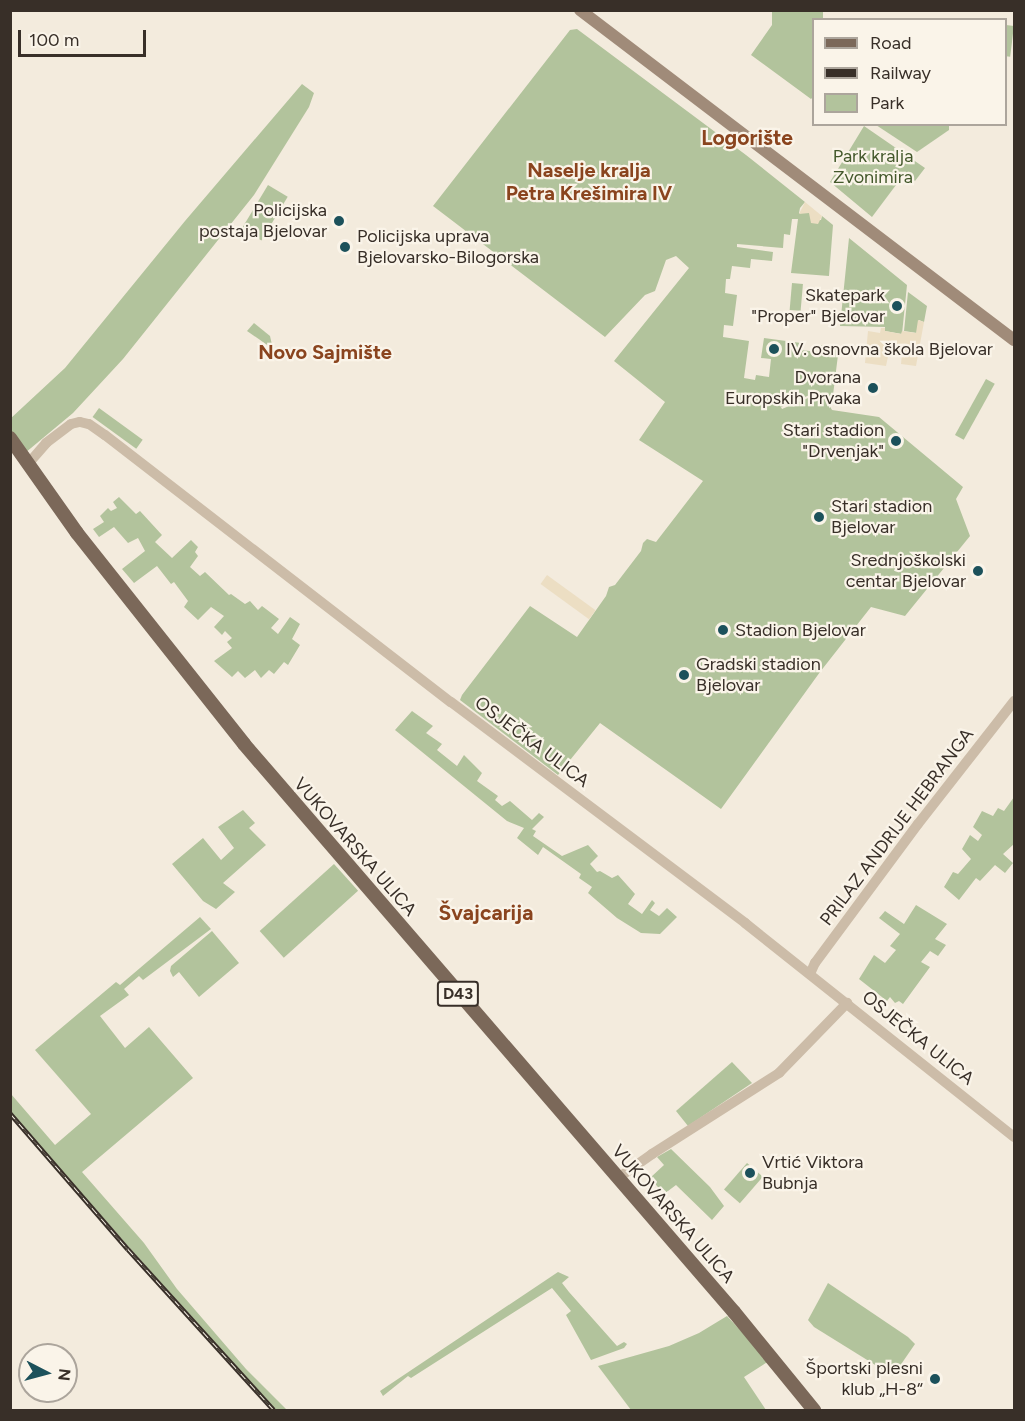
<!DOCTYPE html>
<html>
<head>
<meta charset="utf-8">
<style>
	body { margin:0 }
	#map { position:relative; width:1025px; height:1421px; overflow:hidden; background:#f3ebdd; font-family:Figtree,sans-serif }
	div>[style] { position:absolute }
	.green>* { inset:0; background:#b2c39c; transform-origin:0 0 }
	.plaza>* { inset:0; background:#ecdec3; transform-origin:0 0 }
	.tertiary>* { height:10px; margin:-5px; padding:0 5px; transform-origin:5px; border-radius:5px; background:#ccbca8 }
	.secondary>* { height:12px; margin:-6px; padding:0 6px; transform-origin:6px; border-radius:6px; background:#a08b79 }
	.primary>* { height:14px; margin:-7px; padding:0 7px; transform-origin:7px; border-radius:7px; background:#7b6859 }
	.rail>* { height:4.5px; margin-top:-2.25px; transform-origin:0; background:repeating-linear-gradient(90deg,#faf4e9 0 7px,#382f28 0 14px); box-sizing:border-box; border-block:2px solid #382f28 }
	.dots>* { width:16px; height:16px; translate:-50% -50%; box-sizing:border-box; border:3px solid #faf4e9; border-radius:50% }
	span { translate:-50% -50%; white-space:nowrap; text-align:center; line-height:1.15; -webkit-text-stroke:4.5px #faf4e9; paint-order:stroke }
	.shield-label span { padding:2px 4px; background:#faf4e9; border:2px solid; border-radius:4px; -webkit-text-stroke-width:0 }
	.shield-label { font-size:16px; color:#382f28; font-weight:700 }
	.park-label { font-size:18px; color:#43582b }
	.poi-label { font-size:18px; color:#382f28 }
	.right { translate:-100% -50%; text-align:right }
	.left { translate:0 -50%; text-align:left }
	.street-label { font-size:18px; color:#382f28 }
	.neighbourhood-label { font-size:20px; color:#8a441e; font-weight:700 }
	.quarter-label { font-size:21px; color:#8a441e; font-weight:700 }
	.frame { position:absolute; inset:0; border:12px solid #382f28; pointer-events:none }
	.legend { position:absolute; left:812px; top:18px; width:195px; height:108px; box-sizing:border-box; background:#faf4e9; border:2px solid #aca59c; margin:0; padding:8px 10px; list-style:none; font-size:18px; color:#382f28 }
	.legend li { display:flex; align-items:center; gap:12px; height:30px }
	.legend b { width:30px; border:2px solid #aca59c }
	.north { position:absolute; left:18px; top:1343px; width:60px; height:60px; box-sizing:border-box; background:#faf4e9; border:2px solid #aca59c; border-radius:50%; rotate:96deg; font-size:16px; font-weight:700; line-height:24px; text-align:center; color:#382f28 }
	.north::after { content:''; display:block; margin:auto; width:21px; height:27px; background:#1c515b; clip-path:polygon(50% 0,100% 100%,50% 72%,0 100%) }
	.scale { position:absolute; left:18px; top:30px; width:128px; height:27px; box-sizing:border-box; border:3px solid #382f28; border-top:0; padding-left:8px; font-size:18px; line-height:21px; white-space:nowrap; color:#382f28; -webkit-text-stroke:4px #faf4e9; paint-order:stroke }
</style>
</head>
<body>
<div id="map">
	<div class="green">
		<i style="clip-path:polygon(772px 11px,823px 11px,823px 19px,814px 20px,814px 96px,811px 99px,751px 55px,772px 25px)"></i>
		<i style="left:1006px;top:25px;width:8px;height:31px;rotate:7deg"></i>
		<i style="clip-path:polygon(577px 29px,746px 155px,805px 202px,800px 208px,799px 213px,809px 213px,819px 220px,821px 220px,822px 216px,833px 225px,829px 276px,791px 273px,798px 219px,792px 219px,790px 235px,784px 234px,783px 248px,737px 244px,737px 247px,773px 252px,772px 261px,751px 259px,750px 268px,732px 266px,730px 279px,726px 279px,725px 293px,737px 295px,733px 326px,724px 325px,723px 337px,749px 341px,744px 378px,755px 380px,756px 375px,769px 377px,771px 359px,761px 358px,764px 338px,801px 343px,800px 350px,819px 352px,820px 345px,839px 347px,832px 403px,826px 396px,812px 394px,781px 407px,782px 409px,813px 396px,825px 398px,832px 410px,879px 417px,963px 487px,956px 499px,970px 536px,905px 616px,871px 607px,820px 672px,721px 809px,600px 723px,558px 775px,460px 700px,462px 695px,530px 606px,577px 637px,606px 596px,609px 587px,615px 585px,641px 551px,643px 543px,647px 539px,656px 542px,703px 481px,639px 440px,665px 402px,614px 361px,689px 268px,676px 256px,666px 260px,655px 291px,645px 295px,605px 337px,433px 206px,570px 30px)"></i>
		<i style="clip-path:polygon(302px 84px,314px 93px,309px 107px,254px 195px,123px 359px,73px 413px,25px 453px,11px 432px,10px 419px,65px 368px,185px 221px)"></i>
		<i style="clip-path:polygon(876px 125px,949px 125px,949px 130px,917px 152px)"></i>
		<i style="clip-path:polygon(864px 126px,925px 168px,915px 181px,905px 173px,872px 217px,830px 182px)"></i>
		<i style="left:268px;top:185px;width:23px;height:51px;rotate:31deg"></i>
		<i style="clip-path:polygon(849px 238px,907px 285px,902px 334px,885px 331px,885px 327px,840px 326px)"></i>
		<i style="left:792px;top:283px;width:11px;height:27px;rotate:5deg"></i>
		<i style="clip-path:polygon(908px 292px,927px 306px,924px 322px,919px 320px,917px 333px,904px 331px)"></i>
		<i style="clip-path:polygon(254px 323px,270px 336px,273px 349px,247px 331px)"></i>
		<i style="left:986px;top:379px;width:10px;height:64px;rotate:29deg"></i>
		<i style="left:99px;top:408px;width:54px;height:11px;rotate:36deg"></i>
		<i style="clip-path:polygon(119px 497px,136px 514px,140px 511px,162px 535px,155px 542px,172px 558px,191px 540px,198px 547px,195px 552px,198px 556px,190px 567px,200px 576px,205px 572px,229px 595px,231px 594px,245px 604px,250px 601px,258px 610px,262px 606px,279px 619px,271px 628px,278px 634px,290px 617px,300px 624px,292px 639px,300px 645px,288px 665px,284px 662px,274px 674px,269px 670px,261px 678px,255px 670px,245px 678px,238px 671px,232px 677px,214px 661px,232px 648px,227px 642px,232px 638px,225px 631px,222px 635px,214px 627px,224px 616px,211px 607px,198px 620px,184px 607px,188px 601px,174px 582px,171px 584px,157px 566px,134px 583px,122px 569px,145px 551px,138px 538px,128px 543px,114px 527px,99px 537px,93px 529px,104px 522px,100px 516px,108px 508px,111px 511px,117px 508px,113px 502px)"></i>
		<i style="clip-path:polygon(412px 711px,433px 726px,426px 733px,442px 744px,437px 750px,457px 766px,464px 755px,482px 773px,477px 781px,498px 796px,495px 800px,502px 806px,510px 801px,532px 820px,539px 813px,544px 817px,532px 829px,536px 831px,533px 836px,562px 856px,588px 845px,598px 856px,590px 864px,597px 872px,600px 871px,612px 878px,618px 875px,635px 894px,628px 904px,642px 914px,652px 900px,655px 903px,650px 910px,659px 916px,667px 908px,677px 917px,660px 934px,641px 933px,617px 918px,588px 893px,592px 887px,579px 878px,581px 874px,543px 847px,538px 855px,517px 838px,524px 828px,507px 821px,395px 730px)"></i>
		<i style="clip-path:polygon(1014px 797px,1014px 844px,1003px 854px,1013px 863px,1005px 873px,995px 865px,980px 881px,976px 878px,959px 900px,944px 887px,953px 872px,958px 874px,971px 859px,962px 849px,970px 835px,978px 841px,982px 835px,973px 827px,982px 811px,993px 816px,998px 808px,1004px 811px)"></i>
		<i style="clip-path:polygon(243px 810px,255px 823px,249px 828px,266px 845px,223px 883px,235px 892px,216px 909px,203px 901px,172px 864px,203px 838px,221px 860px,234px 848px,218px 827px)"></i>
		<i style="left:334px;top:864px;width:36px;height:100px;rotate:48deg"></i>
		<i style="clip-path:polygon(916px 905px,947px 924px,935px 939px,946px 945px,938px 956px,930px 951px,921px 962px,930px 967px,903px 1004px,899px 1001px,895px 1003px,890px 997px,887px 1001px,859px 979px,874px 955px,885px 963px,896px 950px,890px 946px,900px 934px,879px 918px,885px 911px,904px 924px)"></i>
		<i style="clip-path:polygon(200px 917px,211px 929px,143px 980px,139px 976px,124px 989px,129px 995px,100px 1016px,125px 1048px,149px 1027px,193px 1078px,82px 1172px,144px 1243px,177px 1289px,246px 1369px,287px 1410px,273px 1410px,11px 1114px,11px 1094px,55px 1145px,91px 1114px,35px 1050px,116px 982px,120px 985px)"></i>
		<i style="clip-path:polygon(212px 931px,239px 963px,199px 997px,179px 972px,173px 977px,170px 971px,171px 966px)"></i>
		<i style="clip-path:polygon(732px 1062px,752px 1083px,688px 1126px,676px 1111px)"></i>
		<i style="clip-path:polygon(671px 1149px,710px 1187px,724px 1206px,712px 1220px,676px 1185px,664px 1194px,650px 1178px,664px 1165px,657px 1157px)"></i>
		<i style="left:747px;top:1163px;width:21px;height:35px;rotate:41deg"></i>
		<i style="clip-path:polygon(558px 1272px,569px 1277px,562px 1283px,569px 1292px,617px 1346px,624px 1342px,627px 1344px,624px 1348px,591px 1360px,566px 1315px,571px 1311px,552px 1288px,411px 1378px,408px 1376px,383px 1396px,380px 1391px)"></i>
		<i style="clip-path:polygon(828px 1283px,908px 1337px,915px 1344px,893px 1376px,814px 1327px,808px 1320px)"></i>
		<i style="clip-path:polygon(727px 1316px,769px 1361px,744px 1377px,766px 1410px,631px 1410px,598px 1366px,669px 1346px,699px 1333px)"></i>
	</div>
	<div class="plaza">
		<i style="clip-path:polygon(805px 202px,822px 216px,818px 224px,811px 223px,809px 213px,799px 214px)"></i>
		<i style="clip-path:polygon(918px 320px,924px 322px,916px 366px,901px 364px,902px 353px,889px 352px,886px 366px,865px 363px,868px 331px,880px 333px,881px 328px,885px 328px,885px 331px,901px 334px,902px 331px,916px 333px)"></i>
		<i style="left:547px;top:575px;width:60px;height:11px;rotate:36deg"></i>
	</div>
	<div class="tertiary">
		<i style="left:28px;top:464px;width:28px;rotate:-49deg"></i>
		<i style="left:46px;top:443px;width:31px;rotate:-37deg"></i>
		<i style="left:71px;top:424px;width:9px;rotate:-13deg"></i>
		<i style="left:80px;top:422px;width:9px;rotate:13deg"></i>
		<i style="left:89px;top:424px;width:19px;rotate:35deg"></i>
		<i style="left:105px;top:435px;width:437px;rotate:37.7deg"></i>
		<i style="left:451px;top:702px;width:368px;rotate:36.9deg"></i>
		<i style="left:745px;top:923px;width:344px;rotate:38.5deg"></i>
		<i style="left:810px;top:974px;width:12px;rotate:-66deg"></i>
		<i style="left:815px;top:963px;width:173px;rotate:-53.5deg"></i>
		<i style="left:918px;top:824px;width:156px;rotate:-52deg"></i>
		<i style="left:618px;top:1178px;width:42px;rotate:-35.2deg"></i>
		<i style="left:652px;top:1154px;width:151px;rotate:-32.5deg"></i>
		<i style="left:779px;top:1073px;width:98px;rotate:-45.8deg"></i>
	</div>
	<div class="secondary">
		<i style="left:580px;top:10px;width:545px;rotate:37.25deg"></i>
	</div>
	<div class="primary">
		<i style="left:10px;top:438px;width:116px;rotate:54.8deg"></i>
		<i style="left:77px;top:533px;width:269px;rotate:51.6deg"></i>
		<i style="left:244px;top:744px;width:750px;rotate:49.22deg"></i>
		<i style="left:734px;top:1312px;width:127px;rotate:50.8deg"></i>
	</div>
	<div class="rail">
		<i style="left:10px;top:1113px;width:180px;rotate:49.1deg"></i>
		<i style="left:128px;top:1249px;width:217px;rotate:47.8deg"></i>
	</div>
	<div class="dots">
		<i style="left:339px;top:221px;background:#1c515b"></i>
		<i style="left:345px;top:247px;background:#1c515b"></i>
		<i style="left:897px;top:306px;background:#1c515b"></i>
		<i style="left:774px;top:349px;background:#1c515b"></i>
		<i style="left:873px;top:388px;background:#1c515b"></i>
		<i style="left:896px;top:441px;background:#1c515b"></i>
		<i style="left:819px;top:517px;background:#1c515b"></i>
		<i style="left:978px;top:571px;background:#1c515b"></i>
		<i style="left:723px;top:630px;background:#1c515b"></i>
		<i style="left:684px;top:675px;background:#1c515b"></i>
		<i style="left:750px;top:1173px;background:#1c515b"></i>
		<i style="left:935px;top:1379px;background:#1c515b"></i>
	</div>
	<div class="shield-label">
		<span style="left:458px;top:994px">D43</span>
	</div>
	<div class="park-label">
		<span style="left:873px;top:167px">Park kralja<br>Zvonimira</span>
	</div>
	<div class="poi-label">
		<span class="right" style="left:327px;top:221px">Policijska<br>postaja Bjelovar</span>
		<span class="left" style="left:357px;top:247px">Policijska uprava<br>Bjelovarsko-Bilogorska</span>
		<span class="right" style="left:885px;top:306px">Skatepark<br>"Proper" Bjelovar</span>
		<span class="left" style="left:786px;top:349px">IV. osnovna škola Bjelovar</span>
		<span class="right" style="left:861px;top:388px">Dvorana<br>Europskih Prvaka</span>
		<span class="right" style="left:884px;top:441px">Stari stadion<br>"Drvenjak"</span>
		<span class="left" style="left:831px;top:517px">Stari stadion<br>Bjelovar</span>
		<span class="right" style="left:966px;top:571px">Srednjoškolski<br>centar Bjelovar</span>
		<span class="left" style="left:735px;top:630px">Stadion Bjelovar</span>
		<span class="left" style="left:696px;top:675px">Gradski stadion<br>Bjelovar</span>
		<span class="left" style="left:762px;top:1173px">Vrtić Viktora<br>Bubnja</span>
		<span class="right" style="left:923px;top:1379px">Športski plesni<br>klub „H-8“</span>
	</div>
	<div class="street-label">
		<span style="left:532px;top:742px;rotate:37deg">OSJEČKA ULICA</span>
		<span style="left:897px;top:827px;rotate:-53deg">PRILAZ ANDRIJE HEBRANGA</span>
		<span style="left:355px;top:847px;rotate:49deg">VUKOVARSKA ULICA</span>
		<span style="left:918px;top:1038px;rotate:39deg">OSJEČKA ULICA</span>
		<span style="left:673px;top:1214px;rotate:49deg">VUKOVARSKA ULICA</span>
	</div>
	<div class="neighbourhood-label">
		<span style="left:589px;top:182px">Naselje kralja<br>Petra Krešimira IV</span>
		<span style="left:325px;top:352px">Novo Sajmište</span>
	</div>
	<div class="quarter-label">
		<span style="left:747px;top:138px">Logorište</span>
		<span style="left:486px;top:913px">Švajcarija</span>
	</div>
	<div class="frame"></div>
	<ul class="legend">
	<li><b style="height:8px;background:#7b6859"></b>Road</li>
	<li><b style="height:8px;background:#382f28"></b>Railway</li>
	<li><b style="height:16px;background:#b2c39c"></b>Park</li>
	</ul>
	<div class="north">N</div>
	<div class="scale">100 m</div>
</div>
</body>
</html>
